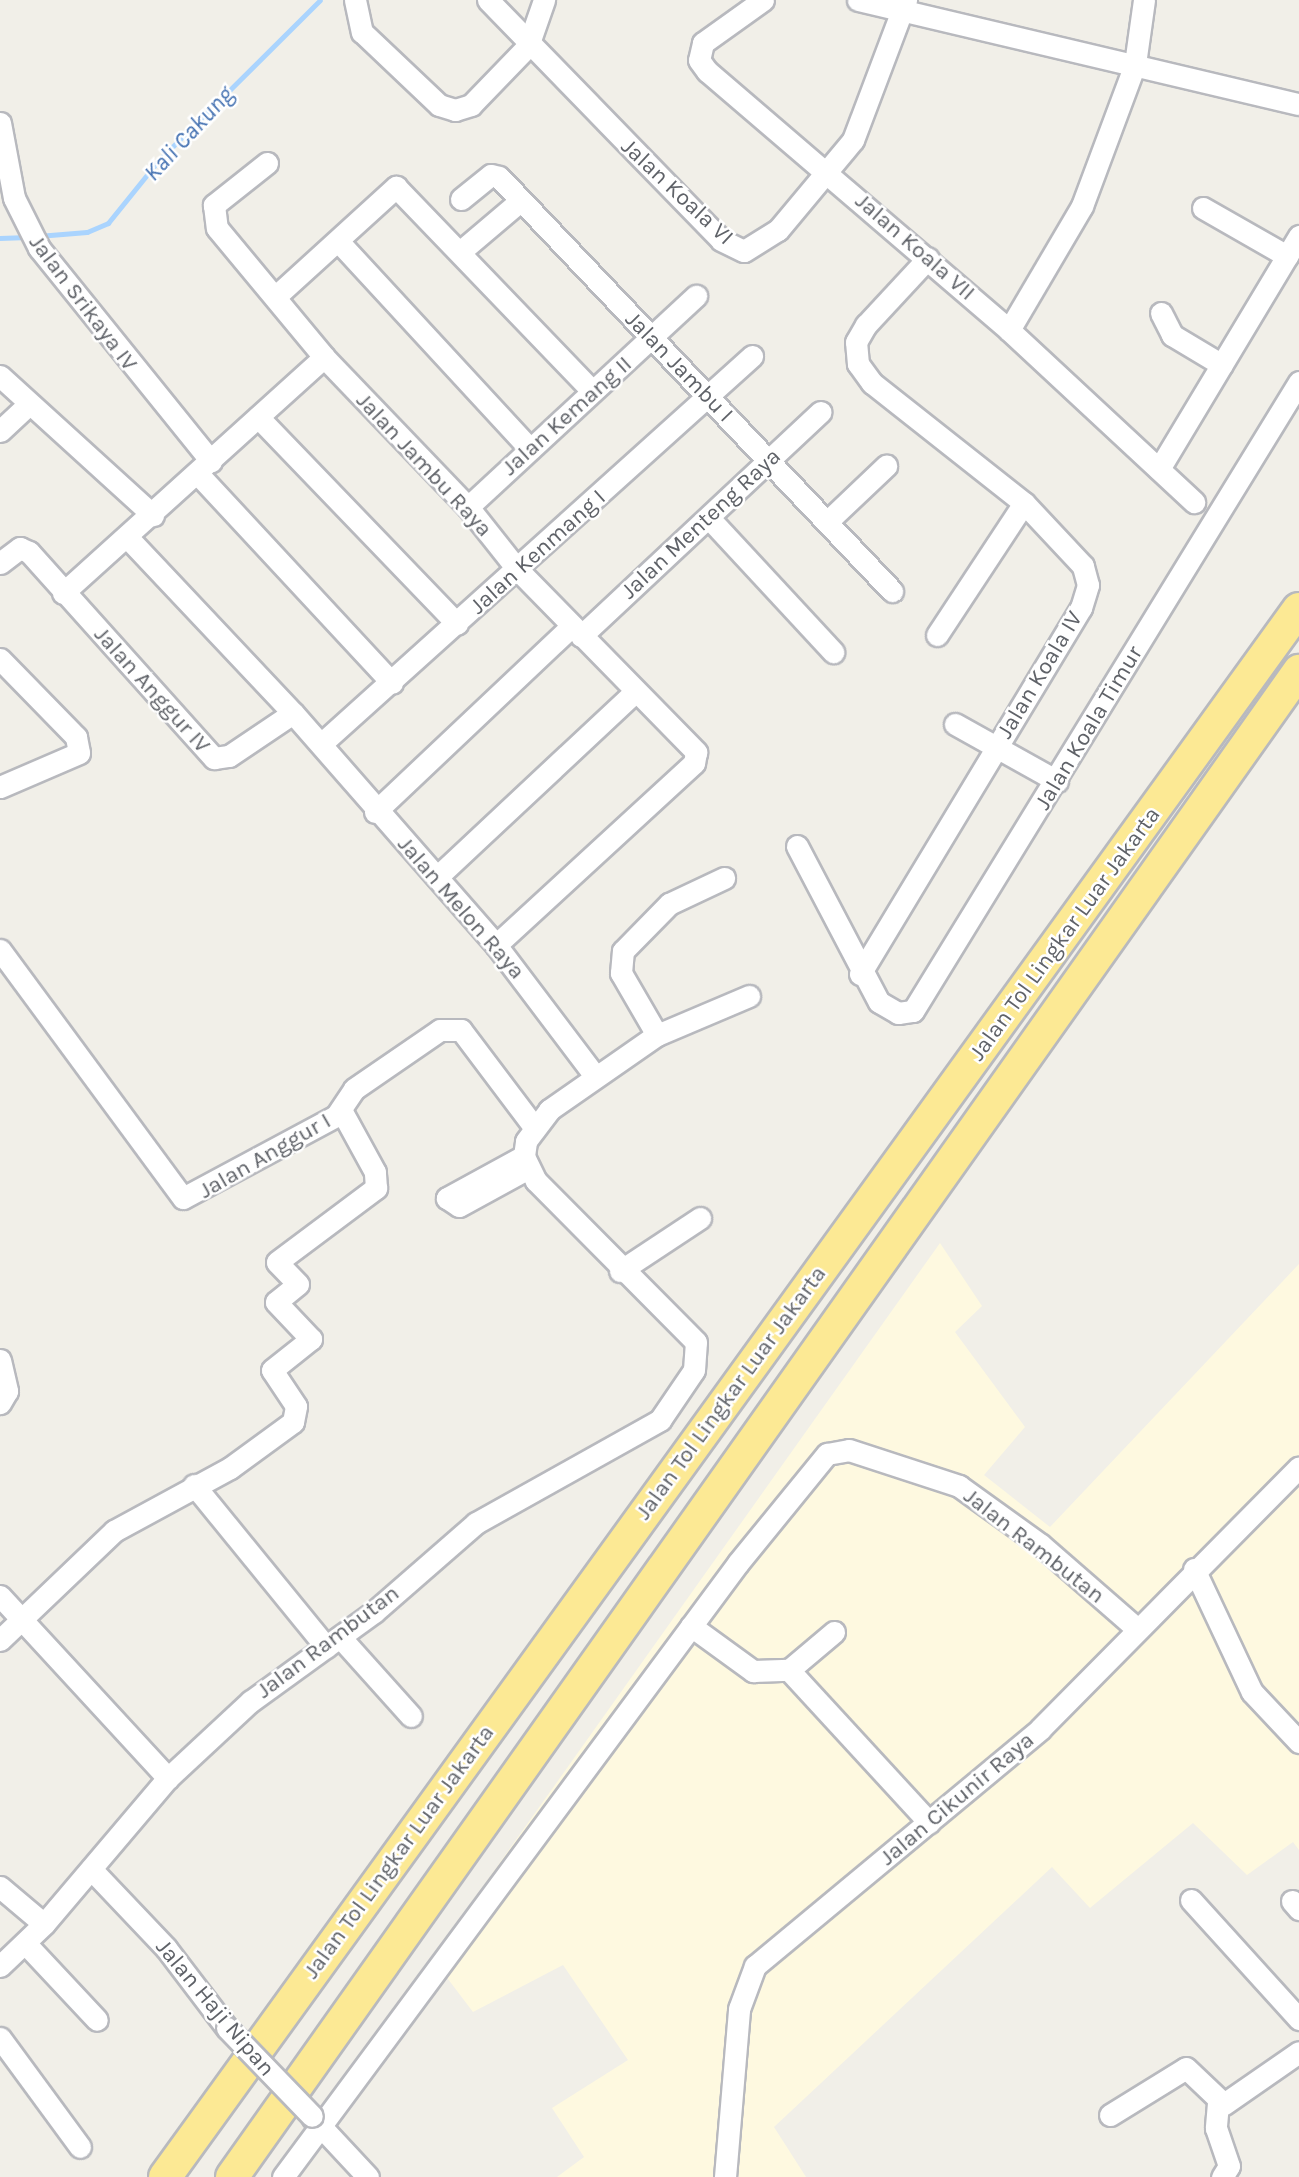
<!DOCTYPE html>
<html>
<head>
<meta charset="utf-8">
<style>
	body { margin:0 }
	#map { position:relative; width:1299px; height:2177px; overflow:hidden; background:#f1efe8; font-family:Karla,sans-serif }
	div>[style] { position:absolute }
	.commercial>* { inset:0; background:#fef9e0 }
	.stream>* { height:5px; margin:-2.5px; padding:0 2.5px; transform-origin:2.5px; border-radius:2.5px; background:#aad4fe }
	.roads { filter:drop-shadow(2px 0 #b8b9be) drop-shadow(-2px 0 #b8b9be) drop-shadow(0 2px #b8b9be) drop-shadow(0 -2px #b8b9be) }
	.minor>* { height:21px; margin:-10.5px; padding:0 10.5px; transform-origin:10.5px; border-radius:10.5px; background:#fff }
	.highway>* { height:32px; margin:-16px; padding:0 16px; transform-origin:16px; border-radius:16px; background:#fce994 }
	.bridges { filter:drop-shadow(2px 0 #b8b9be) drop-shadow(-2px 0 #b8b9be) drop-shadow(0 2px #b8b9be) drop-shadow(0 -2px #b8b9be) }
	.minor-bridge>* { height:21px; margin:-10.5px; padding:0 10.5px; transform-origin:10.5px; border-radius:10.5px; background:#fff }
	span { translate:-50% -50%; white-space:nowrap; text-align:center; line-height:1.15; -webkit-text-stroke:5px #fff; paint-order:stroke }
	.street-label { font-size:23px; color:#5f6268 }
	.water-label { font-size:24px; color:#4572b2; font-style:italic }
</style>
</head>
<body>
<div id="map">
	<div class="commercial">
		<i style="clip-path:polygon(940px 1243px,982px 1306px,955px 1332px,1025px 1427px,984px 1475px,1050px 1527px,1299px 1264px,1299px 1850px,1293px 1842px,1247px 1875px,1193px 1823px,1090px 1908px,1052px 1867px,774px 2127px,806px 2177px,557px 2177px,584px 2157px,552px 2108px,628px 2060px,563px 1965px,473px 2012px,432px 1958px)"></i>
	</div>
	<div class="stream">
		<i style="left:38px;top:236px;width:49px;rotate:-4.7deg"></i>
		<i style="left:87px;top:232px;width:23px;rotate:-23deg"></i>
		<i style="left:108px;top:223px;width:80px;rotate:-51.1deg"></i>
		<i style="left:158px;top:161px;width:228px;rotate:-44.8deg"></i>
		<i style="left:0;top:238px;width:28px;rotate:-2deg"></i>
	</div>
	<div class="roads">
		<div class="minor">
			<i style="left:355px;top:0;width:33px;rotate:78deg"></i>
			<i style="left:362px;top:32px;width:106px;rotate:43.5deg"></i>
			<i style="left:439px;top:105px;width:17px;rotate:17deg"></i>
			<i style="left:455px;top:110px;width:17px;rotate:-17deg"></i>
			<i style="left:471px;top:105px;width:82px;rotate:-46deg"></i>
			<i style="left:528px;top:46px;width:49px;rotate:-70.8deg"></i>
			<i style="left:488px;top:0;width:334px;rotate:45.8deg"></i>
			<i style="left:721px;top:240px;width:25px;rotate:26deg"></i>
			<i style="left:744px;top:251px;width:40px;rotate:-32deg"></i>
			<i style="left:778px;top:230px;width:117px;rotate:-50.2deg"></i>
			<i style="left:853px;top:140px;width:150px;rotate:-69.3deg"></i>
			<i style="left:763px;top:0;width:74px;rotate:144.4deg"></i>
			<i style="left:703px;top:43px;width:17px;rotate:103deg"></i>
			<i style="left:699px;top:60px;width:14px;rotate:54deg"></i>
			<i style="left:707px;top:71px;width:398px;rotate:40.6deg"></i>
			<i style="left:1009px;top:330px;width:253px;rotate:42.9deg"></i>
			<i style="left:858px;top:0;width:453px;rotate:13.3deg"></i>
			<i style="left:0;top:123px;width:76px;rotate:79.4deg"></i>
			<i style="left:14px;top:198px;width:56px;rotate:63.4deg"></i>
			<i style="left:39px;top:248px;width:274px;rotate:51.1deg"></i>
			<i style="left:267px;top:163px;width:68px;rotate:141.6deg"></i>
			<i style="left:214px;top:205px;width:23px;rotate:83deg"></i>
			<i style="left:217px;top:228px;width:168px;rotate:50.3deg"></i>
			<i style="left:324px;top:357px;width:208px;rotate:46.2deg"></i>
			<i style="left:468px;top:507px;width:80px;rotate:51.6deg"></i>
			<i style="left:518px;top:570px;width:255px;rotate:45.6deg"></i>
			<i style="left:696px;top:752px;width:11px;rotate:100deg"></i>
			<i style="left:694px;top:763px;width:269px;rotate:137.4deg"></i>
			<i style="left:461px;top:199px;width:38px;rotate:-39deg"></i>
			<i style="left:491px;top:175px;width:8px;rotate:14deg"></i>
			<i style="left:499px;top:177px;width:571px;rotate:46.49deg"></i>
			<i style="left:1203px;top:208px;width:97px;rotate:29.7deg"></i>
			<i style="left:338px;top:241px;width:283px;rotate:47.3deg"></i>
			<i style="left:461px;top:251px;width:77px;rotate:-40.3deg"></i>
			<i style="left:275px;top:297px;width:164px;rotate:-42.3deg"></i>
			<i style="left:396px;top:187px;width:283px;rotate:46.1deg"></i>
			<i style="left:1161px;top:313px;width:25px;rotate:63deg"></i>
			<i style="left:1172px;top:335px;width:58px;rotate:31deg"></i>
			<i style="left:1009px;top:330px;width:144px;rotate:-59.5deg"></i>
			<i style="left:1082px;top:206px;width:152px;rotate:-69.5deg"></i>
			<i style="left:1135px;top:64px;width:65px;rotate:-82deg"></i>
			<i style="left:0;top:376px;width:207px;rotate:42.3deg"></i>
			<i style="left:258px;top:417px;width:287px;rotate:46.1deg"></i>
			<i style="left:0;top:431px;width:37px;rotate:-43deg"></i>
			<i style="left:1159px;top:469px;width:272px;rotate:-59deg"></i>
			<i style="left:198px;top:474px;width:285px;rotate:47.1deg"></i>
			<i style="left:468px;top:507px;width:311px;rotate:-42.8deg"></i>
			<i style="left:709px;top:518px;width:183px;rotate:47.2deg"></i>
			<i style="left:829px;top:520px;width:79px;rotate:-43.5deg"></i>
			<i style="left:128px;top:538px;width:241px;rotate:46.7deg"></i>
			<i style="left:293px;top:713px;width:308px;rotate:48.8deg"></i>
			<i style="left:496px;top:945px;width:164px;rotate:52.9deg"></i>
			<i style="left:0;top:563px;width:25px;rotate:-37deg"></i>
			<i style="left:20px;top:548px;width:10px;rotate:24deg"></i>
			<i style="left:29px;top:552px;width:277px;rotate:48.1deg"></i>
			<i style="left:214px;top:758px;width:15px;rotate:-8deg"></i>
			<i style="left:229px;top:756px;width:77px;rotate:-33.9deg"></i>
			<i style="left:63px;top:593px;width:352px;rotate:-42.1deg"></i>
			<i style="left:937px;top:635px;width:158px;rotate:-56.6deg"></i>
			<i style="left:581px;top:636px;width:328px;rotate:-43.1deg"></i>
			<i style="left:0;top:659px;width:109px;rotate:45.7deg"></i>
			<i style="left:76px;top:737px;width:16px;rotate:79deg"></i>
			<i style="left:79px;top:753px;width:86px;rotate:156.7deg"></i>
			<i style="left:955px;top:724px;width:117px;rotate:29.2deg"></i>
			<i style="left:321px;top:744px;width:580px;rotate:-41.99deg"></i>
			<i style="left:375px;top:812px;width:271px;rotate:-43.4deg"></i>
			<i style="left:797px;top:846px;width:176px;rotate:62.3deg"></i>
			<i style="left:879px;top:1002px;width:22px;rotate:30deg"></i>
			<i style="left:898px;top:1013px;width:15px;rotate:-8deg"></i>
			<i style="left:913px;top:1011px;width:738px;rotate:-58.46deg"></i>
			<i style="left:437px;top:877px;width:271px;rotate:-43.1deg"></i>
			<i style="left:0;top:950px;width:308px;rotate:53.6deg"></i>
			<i style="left:183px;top:1198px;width:174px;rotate:-28.2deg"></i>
			<i style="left:336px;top:1116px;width:32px;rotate:-56deg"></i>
			<i style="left:354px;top:1089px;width:104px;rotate:-34.5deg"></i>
			<i style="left:440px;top:1030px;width:21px"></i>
			<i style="left:461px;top:1030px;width:121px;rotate:53deg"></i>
			<i style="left:860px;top:974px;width:428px;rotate:-58.9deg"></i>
			<i style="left:1081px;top:608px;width:24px;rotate:-73deg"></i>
			<i style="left:1088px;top:585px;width:20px;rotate:-105deg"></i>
			<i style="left:1083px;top:566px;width:86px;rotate:-133.1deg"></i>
			<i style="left:1024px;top:503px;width:194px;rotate:-141.7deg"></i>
			<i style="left:872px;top:383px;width:24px;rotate:-126deg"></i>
			<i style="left:858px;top:364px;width:22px;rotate:-95deg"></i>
			<i style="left:856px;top:342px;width:20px;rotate:-60deg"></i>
			<i style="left:866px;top:325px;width:91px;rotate:-47.2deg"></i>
			<i style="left:657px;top:1035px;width:72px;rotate:-120.1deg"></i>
			<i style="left:621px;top:973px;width:22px;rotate:-85deg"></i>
			<i style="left:623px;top:951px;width:66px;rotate:-45.6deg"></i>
			<i style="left:669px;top:904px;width:61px;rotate:-25.3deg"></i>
			<i style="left:524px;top:1156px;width:88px;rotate:151.4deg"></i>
			<i style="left:447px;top:1198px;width:14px;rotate:34deg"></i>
			<i style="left:459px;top:1206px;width:77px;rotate:-28.6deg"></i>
			<i style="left:620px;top:1271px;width:96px;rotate:-33.5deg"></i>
			<i style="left:0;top:1360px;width:32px;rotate:77deg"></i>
			<i style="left:7px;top:1391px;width:14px;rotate:120deg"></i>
			<i style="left:194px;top:1485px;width:209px;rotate:50.8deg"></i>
			<i style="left:1194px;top:1569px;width:136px;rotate:64.8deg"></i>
			<i style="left:1252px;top:1692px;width:69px;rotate:46.8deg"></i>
			<i style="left:0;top:1596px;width:248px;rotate:47.3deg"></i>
			<i style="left:691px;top:1626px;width:77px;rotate:36deg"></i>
			<i style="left:753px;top:1671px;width:36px;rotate:-2deg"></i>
			<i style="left:789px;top:1670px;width:59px;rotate:-40.2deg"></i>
			<i style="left:340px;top:1637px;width:106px;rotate:48.1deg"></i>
			<i style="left:0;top:1640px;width:158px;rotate:-43.7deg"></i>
			<i style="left:114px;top:1531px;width:132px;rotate:-28.5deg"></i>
			<i style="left:230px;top:1468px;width:78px;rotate:-36.1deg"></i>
			<i style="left:293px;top:1422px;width:16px;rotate:-79deg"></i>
			<i style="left:296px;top:1406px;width:43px;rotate:-123.7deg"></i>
			<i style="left:272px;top:1370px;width:50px;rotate:-38.5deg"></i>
			<i style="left:311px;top:1339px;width:51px;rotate:-133.4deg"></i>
			<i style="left:276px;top:1302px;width:28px;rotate:-39deg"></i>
			<i style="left:298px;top:1284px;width:30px;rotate:-134deg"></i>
			<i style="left:277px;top:1262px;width:124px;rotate:-36.8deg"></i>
			<i style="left:376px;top:1188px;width:16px;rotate:-94deg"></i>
			<i style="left:375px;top:1172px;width:71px;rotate:-118.7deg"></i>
			<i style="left:789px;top:1670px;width:207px;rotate:47.4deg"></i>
			<i style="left:91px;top:1869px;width:109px;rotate:46.5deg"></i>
			<i style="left:166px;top:1948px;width:101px;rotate:52.7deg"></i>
			<i style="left:0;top:1887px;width:57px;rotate:40.1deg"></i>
			<i style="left:1191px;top:1900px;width:161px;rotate:47.8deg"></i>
			<i style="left:1292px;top:1901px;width:11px;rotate:49deg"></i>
			<i style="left:25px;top:1943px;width:105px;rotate:46.9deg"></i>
			<i style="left:0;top:1966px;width:61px;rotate:-43.7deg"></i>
			<i style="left:44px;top:1924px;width:192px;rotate:-49.7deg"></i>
			<i style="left:168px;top:1778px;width:113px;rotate:-42.9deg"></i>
			<i style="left:251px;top:1701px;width:152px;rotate:-35.9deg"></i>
			<i style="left:374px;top:1612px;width:135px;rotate:-41.1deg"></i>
			<i style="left:476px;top:1523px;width:211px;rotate:-29.2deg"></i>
			<i style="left:660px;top:1420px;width:60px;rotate:-55.8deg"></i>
			<i style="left:694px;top:1370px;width:28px;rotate:-86deg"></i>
			<i style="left:696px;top:1342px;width:227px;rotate:-134.8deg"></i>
			<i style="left:536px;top:1181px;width:28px;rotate:-116deg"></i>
			<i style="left:524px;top:1156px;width:15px;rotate:-82deg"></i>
			<i style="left:526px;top:1141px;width:39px;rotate:-53deg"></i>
			<i style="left:549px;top:1110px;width:131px;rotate:-34.8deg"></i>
			<i style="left:657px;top:1035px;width:100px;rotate:-23deg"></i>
			<i style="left:0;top:2038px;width:135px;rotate:53.7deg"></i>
			<i style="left:1218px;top:2103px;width:25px;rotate:95deg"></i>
			<i style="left:1216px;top:2128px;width:40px;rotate:71.1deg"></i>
			<i style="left:1229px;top:2166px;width:13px;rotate:122deg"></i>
			<i style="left:1110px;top:2115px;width:89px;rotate:-31.7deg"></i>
			<i style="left:1186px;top:2068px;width:52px;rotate:43.5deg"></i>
			<i style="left:1224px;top:2104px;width:91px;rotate:-34.7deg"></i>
			<i style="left:312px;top:2117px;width:82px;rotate:47deg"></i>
			<i style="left:283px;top:2177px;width:764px;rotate:-53.46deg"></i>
			<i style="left:738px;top:1563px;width:141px;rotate:-50.8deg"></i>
			<i style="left:827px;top:1454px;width:22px;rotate:-10deg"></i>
			<i style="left:849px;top:1450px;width:116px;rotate:18.1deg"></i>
			<i style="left:959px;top:1486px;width:101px;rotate:35.7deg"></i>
			<i style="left:1041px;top:1545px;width:126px;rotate:41.1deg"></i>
			<i style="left:725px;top:2177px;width:169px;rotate:-85.2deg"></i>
			<i style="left:739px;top:2009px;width:46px;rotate:-69.6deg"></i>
			<i style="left:755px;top:1966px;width:371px;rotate:-39.7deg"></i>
			<i style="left:1040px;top:1729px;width:368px;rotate:-45.3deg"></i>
		</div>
		<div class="highway">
			<i style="left:165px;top:2177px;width:1935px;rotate:-54.13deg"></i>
			<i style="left:232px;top:2177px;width:1846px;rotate:-54.68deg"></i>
		</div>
	</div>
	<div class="bridges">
		<div class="minor-bridge">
			<i style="left:227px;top:2028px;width:122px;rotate:46deg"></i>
		</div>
	</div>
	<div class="street-label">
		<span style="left:677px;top:192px;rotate:43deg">Jalan Koala VI</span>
		<span style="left:915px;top:247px;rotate:41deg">Jalan Koala VII</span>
		<span style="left:83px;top:303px;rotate:53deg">Jalan Srikaya IV</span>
		<span style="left:679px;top:367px;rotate:46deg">Jalan Jambu I</span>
		<span style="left:567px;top:416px;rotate:-42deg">Jalan Kemang II</span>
		<span style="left:424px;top:465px;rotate:47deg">Jalan Jambu Raya</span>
		<span style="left:701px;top:524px;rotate:-43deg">Jalan Menteng Raya</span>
		<span style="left:538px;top:552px;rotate:-42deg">Jalan Kenmang I</span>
		<span style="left:1040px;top:675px;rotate:-59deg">Jalan Koala IV</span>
		<span style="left:152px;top:690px;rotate:48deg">Jalan Anggur IV</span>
		<span style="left:1089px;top:728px;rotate:-59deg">Jalan Koala Timur</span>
		<span style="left:461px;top:908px;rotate:49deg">Jalan Melon Raya</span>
		<span style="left:1065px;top:934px;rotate:-54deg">Jalan Tol Lingkar Luar Jakarta</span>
		<span style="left:265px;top:1156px;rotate:-30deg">Jalan Anggur I</span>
		<span style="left:731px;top:1393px;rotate:-54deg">Jalan Tol Lingkar Luar Jakarta</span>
		<span style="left:1034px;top:1546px;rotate:38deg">Jalan Rambutan</span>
		<span style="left:328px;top:1642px;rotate:-37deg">Jalan Rambutan</span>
		<span style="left:957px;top:1799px;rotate:-40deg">Jalan Cikunir Raya</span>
		<span style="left:399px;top:1852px;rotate:-54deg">Jalan Tol Lingkar Luar Jakarta</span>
		<span style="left:215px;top:2008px;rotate:50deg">Jalan Haji Nipan</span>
	</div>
	<div class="water-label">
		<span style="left:189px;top:134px;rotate:-47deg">Kali Cakung</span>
	</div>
</div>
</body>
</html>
